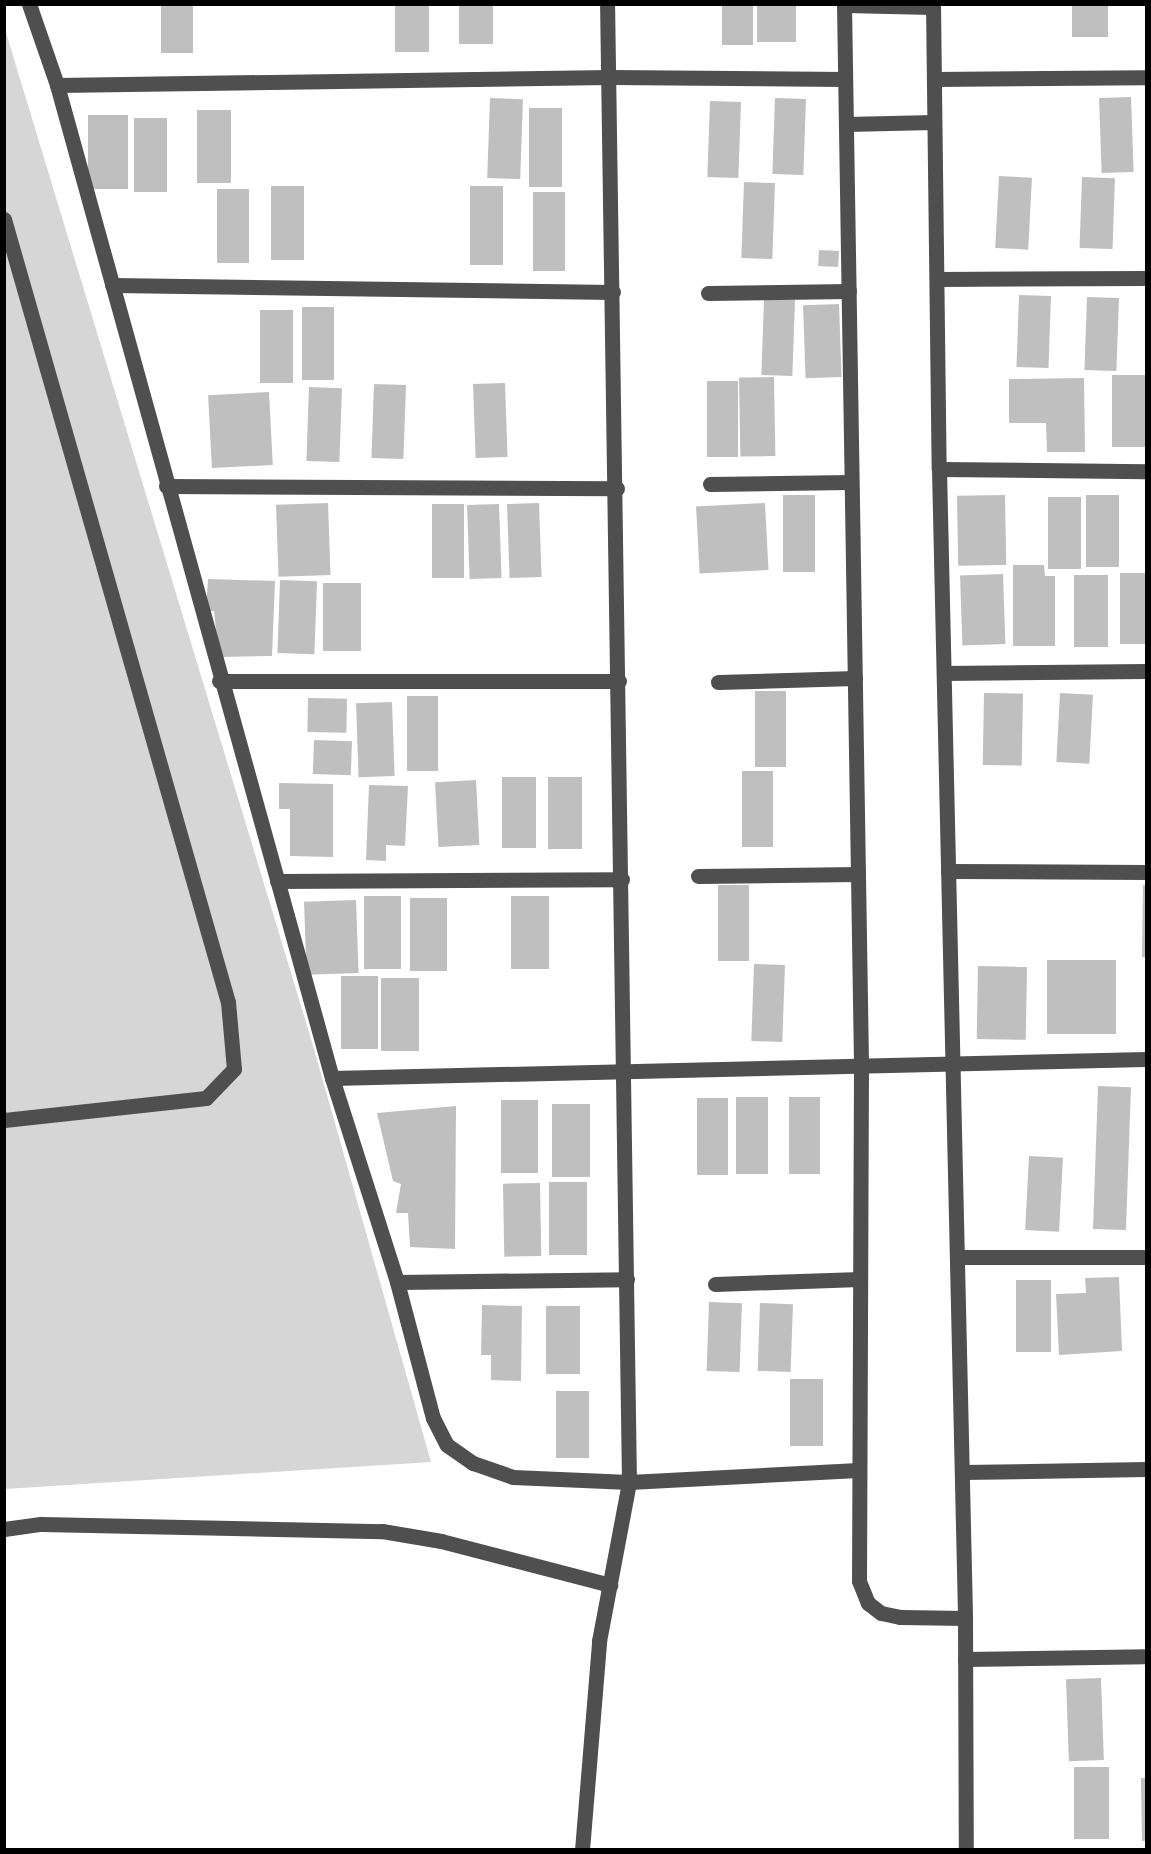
<!DOCTYPE html>
<html>
<head>
<meta charset="utf-8">
<style>
	body { margin:0 }
	#map { position:relative; width:1151px; height:1854px; overflow:hidden; background:#fff; font-family:Jost,sans-serif }
	div>[style] { position:absolute }
	.green>* { inset:0; background:#d6d6d6 }
	.building>* { inset:0; background:#bfbfbf; transform-origin:0 0 }
	.minor>* { height:15px; margin:-7.5px; padding:0 7.5px; transform-origin:7.5px; border-radius:7.5px; background:#4f4f4f }
	span { translate:-50% -50%; white-space:nowrap; text-align:center; line-height:1.15; -webkit-text-stroke:5px #fff; paint-order:stroke }
	.frame { position:absolute; inset:0; border:6px solid #000; pointer-events:none }
</style>
</head>
<body>
<div id="map">
	<div class="green">
		<i style="clip-path:polygon(4px 26px,312px 1042px,431px 1462px,5px 1489px)"></i>
	</div>
	<div class="building">
		<i style="left:161px;top:4px;width:32px;height:49px"></i>
		<i style="left:395px;top:4px;width:34px;height:48px"></i>
		<i style="left:459px;top:4px;width:34px;height:40px"></i>
		<i style="left:722px;top:4px;width:31px;height:41px"></i>
		<i style="left:757px;top:4px;width:39px;height:38px"></i>
		<i style="left:1072px;top:4px;width:36px;height:33px"></i>
		<i style="left:1131px;top:97px;width:75px;height:32px;rotate:88deg"></i>
		<i style="left:490px;top:98px;width:33px;height:80px;rotate:2deg"></i>
		<i style="left:775px;top:98px;width:31px;height:76px;rotate:2deg"></i>
		<i style="left:710px;top:101px;width:31px;height:76px;rotate:2deg"></i>
		<i style="left:529px;top:108px;width:33px;height:79px"></i>
		<i style="left:197px;top:110px;width:34px;height:73px"></i>
		<i style="left:88px;top:115px;width:40px;height:74px"></i>
		<i style="left:134px;top:118px;width:33px;height:74px"></i>
		<i style="left:999px;top:176px;width:33px;height:72px;rotate:3deg"></i>
		<i style="left:1082px;top:177px;width:33px;height:71px;rotate:2deg"></i>
		<i style="left:744px;top:182px;width:31px;height:76px;rotate:2deg"></i>
		<i style="left:271px;top:186px;width:33px;height:74px"></i>
		<i style="left:470px;top:186px;width:33px;height:79px"></i>
		<i style="left:217px;top:189px;width:32px;height:74px"></i>
		<i style="left:533px;top:192px;width:32px;height:79px"></i>
		<i style="left:819px;top:250px;width:20px;height:16px;rotate:3deg"></i>
		<i style="left:1019px;top:295px;width:32px;height:72px;rotate:2deg"></i>
		<i style="left:1087px;top:297px;width:32px;height:73px;rotate:2deg"></i>
		<i style="left:764px;top:299px;width:31px;height:76px;rotate:2deg"></i>
		<i style="left:839px;top:304px;width:73px;height:36px;rotate:88deg"></i>
		<i style="left:302px;top:307px;width:32px;height:73px"></i>
		<i style="left:260px;top:310px;width:33px;height:73px"></i>
		<i style="left:1112px;top:375px;width:34px;height:72px"></i>
		<i style="left:774px;top:377px;width:79px;height:35px;rotate:89deg"></i>
		<i style="clip-path:polygon(1084px 378px,1085px 452px,1047px 452px,1046px 423px,1009px 423px,1009px 379px)"></i>
		<i style="left:707px;top:381px;width:31px;height:76px"></i>
		<i style="left:505px;top:383px;width:74px;height:32px;rotate:88deg"></i>
		<i style="left:374px;top:384px;width:32px;height:74px;rotate:2deg"></i>
		<i style="left:309px;top:387px;width:33px;height:74px;rotate:2deg"></i>
		<i style="left:269px;top:392px;width:73px;height:61px;rotate:87deg"></i>
		<i style="left:783px;top:495px;width:32px;height:77px"></i>
		<i style="left:1005px;top:495px;width:70px;height:48px;rotate:89deg"></i>
		<i style="left:1086px;top:495px;width:33px;height:72px"></i>
		<i style="left:1048px;top:497px;width:33px;height:72px"></i>
		<i style="left:328px;top:503px;width:72px;height:52px;rotate:88deg"></i>
		<i style="left:539px;top:503px;width:74px;height:32px;rotate:88deg"></i>
		<i style="left:765px;top:503px;width:67px;height:69px;rotate:87deg"></i>
		<i style="left:432px;top:504px;width:32px;height:74px"></i>
		<i style="left:499px;top:504px;width:74px;height:32px;rotate:88deg"></i>
		<i style="clip-path:polygon(1013px 565px,1044px 565px,1045px 576px,1055px 576px,1055px 646px,1013px 646px)"></i>
		<i style="left:1120px;top:573px;width:26px;height:71px"></i>
		<i style="left:1003px;top:574px;width:70px;height:43px;rotate:88deg"></i>
		<i style="left:1074px;top:575px;width:34px;height:72px"></i>
		<i style="clip-path:polygon(208px 579px,275px 581px,272px 656px,219px 657px,214px 611px,206px 612px)"></i>
		<i style="left:280px;top:580px;width:37px;height:73px;rotate:2deg"></i>
		<i style="left:323px;top:583px;width:38px;height:68px"></i>
		<i style="left:755px;top:691px;width:31px;height:76px"></i>
		<i style="left:984px;top:693px;width:39px;height:72px;rotate:1deg"></i>
		<i style="left:1060px;top:693px;width:33px;height:69px;rotate:3deg"></i>
		<i style="left:438px;top:696px;width:75px;height:31px;rotate:90deg"></i>
		<i style="left:308px;top:698px;width:39px;height:34px;rotate:1deg"></i>
		<i style="left:392px;top:702px;width:74px;height:36px;rotate:88deg"></i>
		<i style="left:314px;top:740px;width:38px;height:34px;rotate:2deg"></i>
		<i style="left:742px;top:771px;width:31px;height:76px"></i>
		<i style="left:502px;top:777px;width:34px;height:71px"></i>
		<i style="left:548px;top:777px;width:34px;height:72px"></i>
		<i style="left:476px;top:780px;width:65px;height:41px;rotate:87deg"></i>
		<i style="clip-path:polygon(279px 783px,333px 784px,333px 857px,290px 856px,290px 809px,279px 809px)"></i>
		<i style="clip-path:polygon(369px 785px,408px 786px,405px 846px,386px 845px,386px 861px,366px 860px)"></i>
		<i style="left:718px;top:885px;width:31px;height:76px"></i>
		<i style="clip-path:polygon(1143px 885px,1146px 885px,1146px 957px,1142px 957px)"></i>
		<i style="left:401px;top:896px;width:73px;height:37px;rotate:90deg"></i>
		<i style="left:511px;top:896px;width:38px;height:73px"></i>
		<i style="left:410px;top:898px;width:37px;height:73px"></i>
		<i style="left:356px;top:900px;width:73px;height:52px;rotate:88deg"></i>
		<i style="left:1047px;top:960px;width:69px;height:74px"></i>
		<i style="left:754px;top:964px;width:31px;height:77px;rotate:2deg"></i>
		<i style="left:978px;top:966px;width:49px;height:73px;rotate:1deg"></i>
		<i style="left:341px;top:976px;width:37px;height:73px"></i>
		<i style="left:381px;top:978px;width:38px;height:73px"></i>
		<i style="left:1098px;top:1086px;width:33px;height:143px;rotate:2deg"></i>
		<i style="left:736px;top:1097px;width:32px;height:77px"></i>
		<i style="left:789px;top:1097px;width:31px;height:77px"></i>
		<i style="left:697px;top:1098px;width:31px;height:77px"></i>
		<i style="left:501px;top:1100px;width:37px;height:73px"></i>
		<i style="left:552px;top:1104px;width:38px;height:73px"></i>
		<i style="clip-path:polygon(456px 1106px,455px 1249px,410px 1247px,408px 1213px,396px 1213px,401px 1184px,393px 1181px,377px 1113px)"></i>
		<i style="left:1029px;top:1156px;width:34px;height:74px;rotate:3deg"></i>
		<i style="left:549px;top:1182px;width:38px;height:73px"></i>
		<i style="left:540px;top:1183px;width:73px;height:37px;rotate:89deg"></i>
		<i style="clip-path:polygon(1119px 1277px,1122px 1351px,1059px 1355px,1056px 1294px,1086px 1293px,1085px 1278px)"></i>
		<i style="left:1016px;top:1280px;width:35px;height:72px"></i>
		<i style="left:709px;top:1302px;width:33px;height:69px;rotate:2deg"></i>
		<i style="left:760px;top:1303px;width:33px;height:68px;rotate:2deg"></i>
		<i style="clip-path:polygon(482px 1305px,522px 1306px,521px 1381px,491px 1380px,491px 1355px,481px 1355px)"></i>
		<i style="left:546px;top:1306px;width:34px;height:68px"></i>
		<i style="left:790px;top:1379px;width:33px;height:67px"></i>
		<i style="left:556px;top:1391px;width:33px;height:67px"></i>
		<i style="left:1101px;top:1678px;width:82px;height:35px;rotate:88deg"></i>
		<i style="left:1074px;top:1767px;width:35px;height:72px"></i>
		<i style="clip-path:polygon(1141px 1778px,1146px 1778px,1146px 1841px,1142px 1841px)"></i>
	</div>
	<div class="minor">
		<i style="left:29px;top:4px;width:86px;rotate:70.9deg"></i>
		<i style="left:57px;top:85px;width:1030px;rotate:74.52deg"></i>
		<i style="left:332px;top:1078px;width:214px;rotate:72.3deg"></i>
		<i style="left:397px;top:1282px;width:141px;rotate:75.2deg"></i>
		<i style="left:433px;top:1418px;width:30px;rotate:63deg"></i>
		<i style="left:447px;top:1445px;width:32px;rotate:35deg"></i>
		<i style="left:473px;top:1463px;width:42px;rotate:19.3deg"></i>
		<i style="left:513px;top:1477px;width:116px;rotate:2.5deg"></i>
		<i style="left:629px;top:1482px;width:229px;rotate:-3deg"></i>
		<i style="left:844px;top:4px;width:1063px;rotate:89.08deg"></i>
		<i style="left:861px;top:1067px;width:514px;rotate:90.22deg"></i>
		<i style="left:859px;top:1581px;width:24px;rotate:68deg"></i>
		<i style="left:868px;top:1603px;width:16px;rotate:38deg"></i>
		<i style="left:881px;top:1613px;width:19px;rotate:12deg"></i>
		<i style="left:900px;top:1617px;width:65px;rotate:0.9deg"></i>
		<i style="left:933px;top:4px;width:465px;rotate:89.3deg"></i>
		<i style="left:939px;top:469px;width:1149px;rotate:88.7deg"></i>
		<i style="left:965px;top:1618px;width:232px;rotate:89.8deg"></i>
		<i style="left:844px;top:5px;width:89px;rotate:1.3deg"></i>
		<i style="left:934px;top:79px;width:212px;rotate:-0.5deg"></i>
		<i style="left:57px;top:85px;width:552px;rotate:-0.83deg"></i>
		<i style="left:609px;top:77px;width:236px;rotate:0.5deg"></i>
		<i style="left:846px;top:124px;width:88px;rotate:-1.3deg"></i>
		<i style="left:4px;top:219px;width:814px;rotate:74.04deg"></i>
		<i style="left:228px;top:1002px;width:67px;rotate:84.9deg"></i>
		<i style="left:234px;top:1069px;width:40px;rotate:134deg"></i>
		<i style="left:206px;top:1098px;width:203px;rotate:173.8deg"></i>
		<i style="left:937px;top:279px;width:209px;rotate:-0.3deg"></i>
		<i style="left:112px;top:285px;width:501px;rotate:0.8deg"></i>
		<i style="left:708px;top:293px;width:141px;rotate:-0.8deg"></i>
		<i style="left:939px;top:469px;width:207px;rotate:0.6deg"></i>
		<i style="left:710px;top:484px;width:141px;rotate:-0.8deg"></i>
		<i style="left:166px;top:486px;width:451px;rotate:0.3deg"></i>
		<i style="left:944px;top:673px;width:202px;rotate:-0.6deg"></i>
		<i style="left:219px;top:681px;width:400px"></i>
		<i style="left:718px;top:682px;width:137px;rotate:-1.7deg"></i>
		<i style="left:948px;top:871px;width:198px;rotate:0.3deg"></i>
		<i style="left:698px;top:876px;width:160px;rotate:-0.7deg"></i>
		<i style="left:277px;top:881px;width:345px;rotate:-0.3deg"></i>
		<i style="left:332px;top:1078px;width:814px;rotate:-1.34deg"></i>
		<i style="left:957px;top:1257px;width:189px"></i>
		<i style="left:397px;top:1282px;width:230px;rotate:-0.7deg"></i>
		<i style="left:715px;top:1284px;width:145px;rotate:-2deg"></i>
		<i style="left:962px;top:1472px;width:184px;rotate:-0.9deg"></i>
		<i style="left:4px;top:1529px;width:37px;rotate:-8deg"></i>
		<i style="left:41px;top:1524px;width:341px;rotate:1.2deg"></i>
		<i style="left:382px;top:1531px;width:60px;rotate:9.6deg"></i>
		<i style="left:441px;top:1541px;width:175px;rotate:14.6deg"></i>
		<i style="left:965px;top:1659px;width:181px;rotate:-0.9deg"></i>
		<i style="left:582px;top:1850px;width:210px;rotate:-85.3deg"></i>
		<i style="left:599px;top:1641px;width:162px;rotate:-79.3deg"></i>
		<i style="left:629px;top:1482px;width:1478px;rotate:-90.85deg"></i>
	</div>
	<div class="frame"></div>
</div>
</body>
</html>
